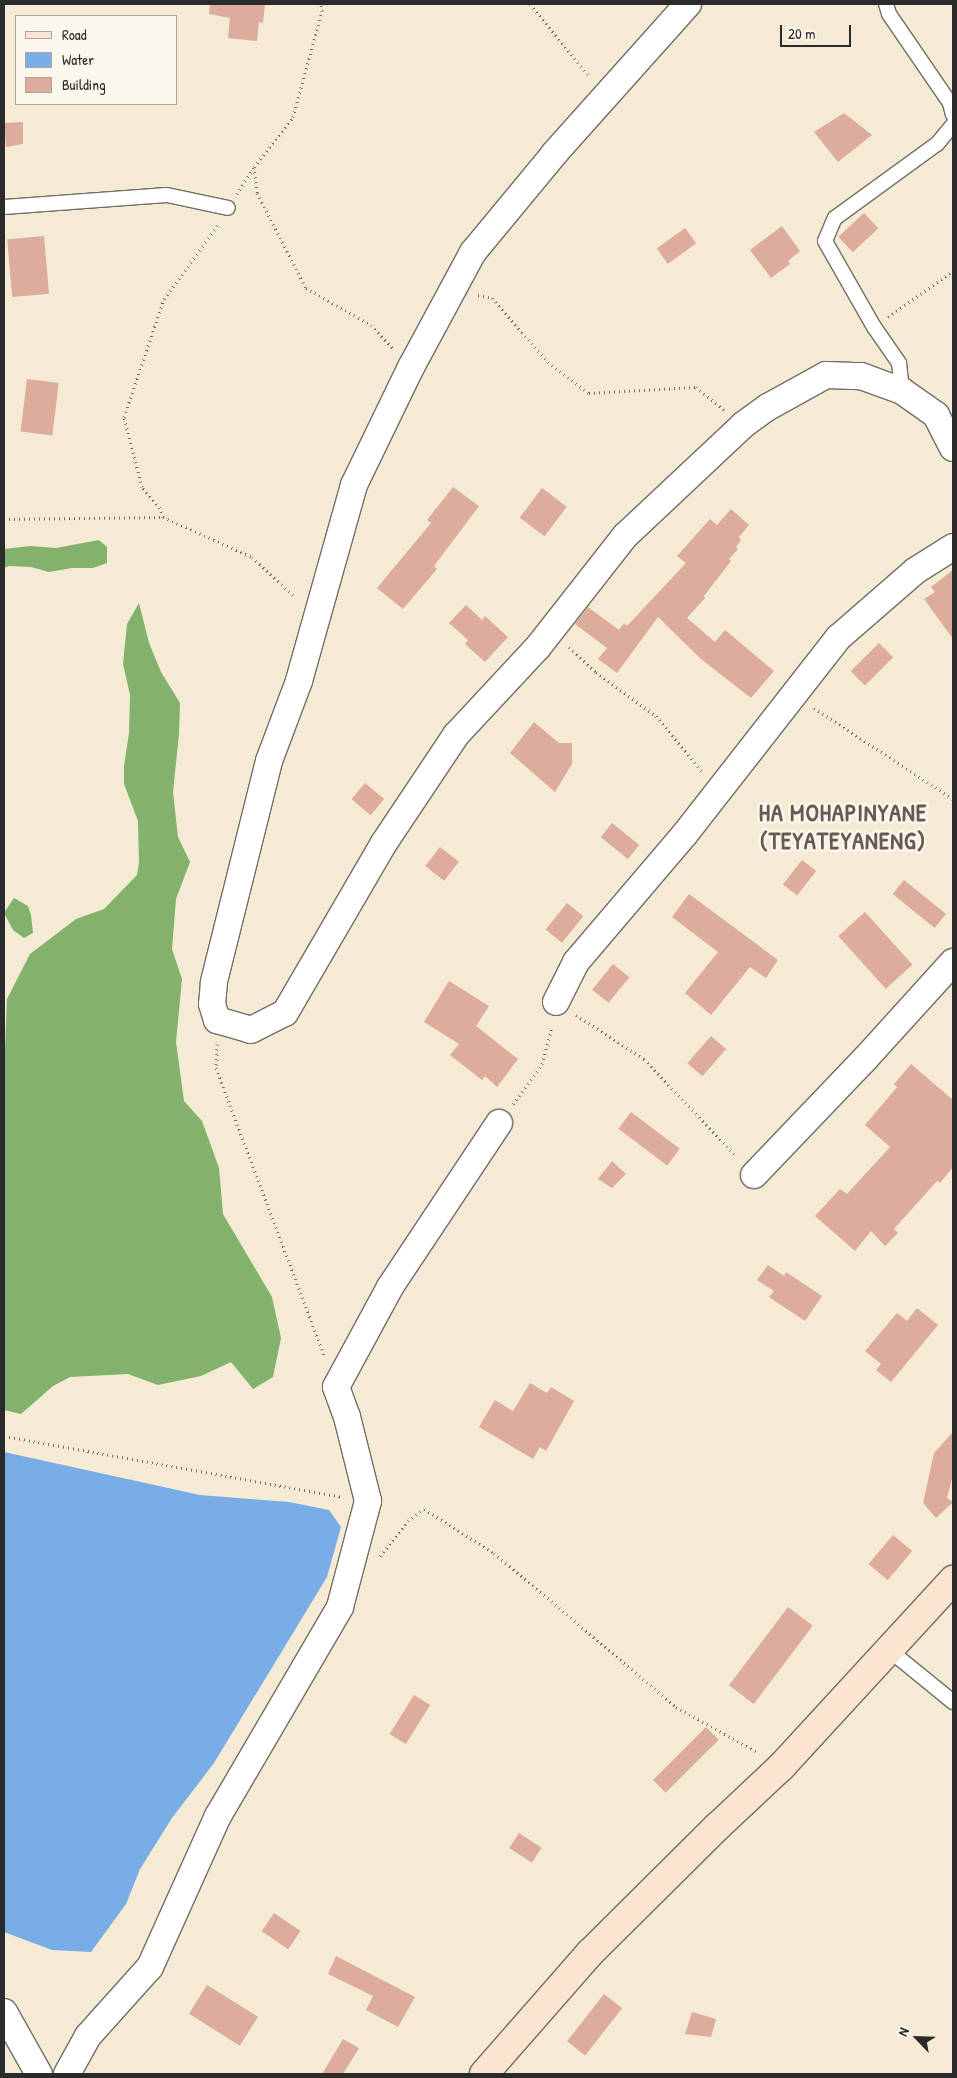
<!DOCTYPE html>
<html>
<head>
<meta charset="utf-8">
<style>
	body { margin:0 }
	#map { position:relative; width:957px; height:2078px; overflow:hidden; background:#f5ead4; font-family:"Patrick Hand",sans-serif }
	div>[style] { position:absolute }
	.forest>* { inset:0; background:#82b26b }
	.water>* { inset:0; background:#78ade6 }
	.building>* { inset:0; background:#ddac9c; transform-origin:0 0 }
	.path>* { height:3px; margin-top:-1.5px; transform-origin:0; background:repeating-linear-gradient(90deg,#726e66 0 1px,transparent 0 5px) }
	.roads { filter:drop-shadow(1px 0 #726e66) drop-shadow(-1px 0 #726e66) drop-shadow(0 1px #726e66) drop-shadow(0 -1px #726e66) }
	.service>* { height:14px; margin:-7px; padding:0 7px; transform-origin:7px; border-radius:7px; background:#fff }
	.minor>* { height:26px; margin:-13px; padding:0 13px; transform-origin:13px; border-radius:13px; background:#fff }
	.secondary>* { height:28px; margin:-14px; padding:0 14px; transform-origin:14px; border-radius:14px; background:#fce5d0 }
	span { translate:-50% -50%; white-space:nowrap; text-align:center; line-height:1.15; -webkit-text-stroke:5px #fbf7ec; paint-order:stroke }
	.district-label { font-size:24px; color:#695853; font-weight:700; letter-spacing:1px }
	.frame { position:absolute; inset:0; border:5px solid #2b2b2b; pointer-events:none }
	.legend { position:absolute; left:15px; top:15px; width:162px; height:90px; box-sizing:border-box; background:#fbf7ec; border:1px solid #a8a59f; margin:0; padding:6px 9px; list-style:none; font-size:15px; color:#2b2b2b }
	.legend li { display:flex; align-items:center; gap:10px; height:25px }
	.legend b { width:25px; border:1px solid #a8a59f }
	.north { position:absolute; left:892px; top:2013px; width:50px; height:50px; -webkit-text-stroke:4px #fbf7ec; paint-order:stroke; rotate:294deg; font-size:14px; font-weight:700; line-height:20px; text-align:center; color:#2b2b2b }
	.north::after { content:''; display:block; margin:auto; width:18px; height:22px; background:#2b2b2b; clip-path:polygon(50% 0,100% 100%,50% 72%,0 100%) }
	.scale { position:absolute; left:780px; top:25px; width:71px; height:22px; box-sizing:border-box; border:2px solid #2b2b2b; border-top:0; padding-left:6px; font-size:15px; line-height:18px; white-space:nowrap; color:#2b2b2b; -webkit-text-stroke:4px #fbf7ec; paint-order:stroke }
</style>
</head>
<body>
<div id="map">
	<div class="forest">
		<i style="clip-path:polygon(99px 540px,107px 547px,107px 563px,93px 568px,72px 568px,49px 572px,31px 567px,9px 566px,4px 568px,4px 549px,30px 546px,56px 548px)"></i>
		<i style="clip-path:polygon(139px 603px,149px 643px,161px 672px,180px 703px,179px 734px,173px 792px,178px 837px,190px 862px,176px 899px,172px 949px,182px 979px,176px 1042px,184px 1101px,202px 1121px,219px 1168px,223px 1214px,272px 1297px,281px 1338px,273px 1377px,253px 1389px,231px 1362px,201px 1376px,158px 1385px,128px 1374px,70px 1377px,53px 1386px,21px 1414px,4px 1410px,4px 1074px,7px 999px,30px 954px,76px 919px,104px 909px,137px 875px,139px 863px,138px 821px,124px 784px,124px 766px,129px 733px,130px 695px,123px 664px,127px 624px)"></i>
		<i style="clip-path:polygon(14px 898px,28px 906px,31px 915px,33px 933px,24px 938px,13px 930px,4px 913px)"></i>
	</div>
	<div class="water">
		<i style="clip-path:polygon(4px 1452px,200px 1495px,289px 1502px,329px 1510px,341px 1527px,327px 1577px,214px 1763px,172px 1818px,140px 1869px,126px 1904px,91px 1952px,52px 1950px,4px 1932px)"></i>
	</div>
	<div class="building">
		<i style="clip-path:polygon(210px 4px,265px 4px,263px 23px,259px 22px,257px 41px,228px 38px,230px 18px,209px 14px)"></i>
		<i style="clip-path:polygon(844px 113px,872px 135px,838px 162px,814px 132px)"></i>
		<i style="clip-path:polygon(23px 122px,23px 144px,6px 147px,4px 123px)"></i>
		<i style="left:864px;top:213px;width:21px;height:35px;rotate:47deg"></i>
		<i style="clip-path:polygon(782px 226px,800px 251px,788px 261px,790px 264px,771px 278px,750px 250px)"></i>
		<i style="left:685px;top:228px;width:19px;height:35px;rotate:54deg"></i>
		<i style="left:44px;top:236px;width:58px;height:37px;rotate:85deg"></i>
		<i style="left:27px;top:379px;width:32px;height:53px;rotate:7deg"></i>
		<i style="clip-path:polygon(453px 487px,479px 506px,434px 566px,437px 569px,403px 609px,377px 588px,431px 523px,427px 520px)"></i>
		<i style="left:542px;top:488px;width:31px;height:37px;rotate:37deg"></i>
		<i style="clip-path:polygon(731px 509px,749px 525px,739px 537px,741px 540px,736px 547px,738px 549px,729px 559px,731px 561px,704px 596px,705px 598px,687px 618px,715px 642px,725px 630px,774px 671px,751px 698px,701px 659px,658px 617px,617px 673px,598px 659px,607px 648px,575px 624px,588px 607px,619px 630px,624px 623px,627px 626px,686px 563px,677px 556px,710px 519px,717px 525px)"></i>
		<i style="clip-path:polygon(953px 570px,953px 639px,924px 599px,935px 592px,931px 587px)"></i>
		<i style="clip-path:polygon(466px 605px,482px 620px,485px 616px,508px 637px,485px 662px,465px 644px,468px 640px,449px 623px)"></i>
		<i style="left:879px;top:643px;width:20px;height:40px;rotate:45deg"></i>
		<i style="clip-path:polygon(534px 722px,559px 743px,572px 743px,572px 764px,555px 792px,510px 753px)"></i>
		<i style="left:365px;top:783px;width:25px;height:21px;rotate:40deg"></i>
		<i style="left:612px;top:823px;width:35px;height:18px;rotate:39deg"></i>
		<i style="left:440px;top:847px;width:24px;height:24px;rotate:38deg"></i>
		<i style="left:802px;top:860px;width:18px;height:31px;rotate:38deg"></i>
		<i style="left:904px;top:880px;width:54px;height:18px;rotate:39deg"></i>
		<i style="clip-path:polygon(689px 894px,778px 960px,766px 978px,750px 967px,711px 1015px,685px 993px,718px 952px,672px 917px)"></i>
		<i style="left:567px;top:903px;width:21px;height:34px;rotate:39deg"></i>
		<i style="left:865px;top:912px;width:71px;height:36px;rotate:48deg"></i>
		<i style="left:613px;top:964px;width:21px;height:33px;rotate:39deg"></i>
		<i style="clip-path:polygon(449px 981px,489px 1006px,476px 1026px,518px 1059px,497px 1087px,485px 1076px,482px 1080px,450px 1055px,459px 1044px,424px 1022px)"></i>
		<i style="left:711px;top:1036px;width:20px;height:36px;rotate:41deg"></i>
		<i style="clip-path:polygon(911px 1064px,953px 1100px,953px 1167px,940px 1183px,937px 1181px,894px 1229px,898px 1233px,885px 1246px,871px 1231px,855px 1251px,815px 1216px,840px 1189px,847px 1194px,890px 1147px,865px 1125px,897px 1087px,894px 1084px)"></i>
		<i style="left:631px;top:1112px;width:61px;height:21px;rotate:37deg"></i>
		<i style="clip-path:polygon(612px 1161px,626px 1174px,612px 1188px,598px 1179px)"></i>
		<i style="clip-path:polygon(768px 1265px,784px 1276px,786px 1272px,822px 1296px,805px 1321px,769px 1297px,774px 1291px,757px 1280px)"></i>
		<i style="clip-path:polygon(917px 1308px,938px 1325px,891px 1382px,876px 1370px,881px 1364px,865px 1351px,897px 1313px,907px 1321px)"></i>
		<i style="clip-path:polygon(530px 1383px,547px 1393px,551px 1387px,574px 1401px,546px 1451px,540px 1447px,533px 1459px,479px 1427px,495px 1400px,513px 1411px)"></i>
		<i style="clip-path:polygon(953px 1432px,953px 1475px,947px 1498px,953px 1502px,936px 1518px,923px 1503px,934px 1453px)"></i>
		<i style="left:893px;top:1535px;width:25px;height:38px;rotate:40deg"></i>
		<i style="left:788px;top:1607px;width:31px;height:98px;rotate:37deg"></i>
		<i style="left:414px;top:1695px;width:19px;height:46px;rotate:32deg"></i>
		<i style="left:706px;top:1727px;width:18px;height:75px;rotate:45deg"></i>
		<i style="left:519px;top:1833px;width:27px;height:18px;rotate:33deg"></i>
		<i style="left:274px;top:1913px;width:32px;height:22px;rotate:34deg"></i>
		<i style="clip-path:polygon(336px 1956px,415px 1997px,398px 2027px,366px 2010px,373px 1996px,328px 1974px)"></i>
		<i style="left:207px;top:1985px;width:60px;height:34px;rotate:32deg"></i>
		<i style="left:604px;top:1994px;width:23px;height:60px;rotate:38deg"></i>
		<i style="clip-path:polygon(692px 2012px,716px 2019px,711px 2037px,685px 2034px)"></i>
		<i style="clip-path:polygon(343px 2039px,359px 2048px,343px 2074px,322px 2074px)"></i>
	</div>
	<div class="path">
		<i style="left:530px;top:4px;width:94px;rotate:50.6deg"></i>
		<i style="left:254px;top:167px;width:26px;rotate:83deg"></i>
		<i style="left:257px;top:193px;width:107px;rotate:62.7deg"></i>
		<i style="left:306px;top:288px;width:75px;rotate:29.6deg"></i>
		<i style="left:371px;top:325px;width:33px;rotate:47deg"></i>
		<i style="left:237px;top:194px;width:32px;rotate:-58deg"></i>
		<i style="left:254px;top:167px;width:63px;rotate:-52deg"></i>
		<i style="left:293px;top:117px;width:110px;rotate:-74.7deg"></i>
		<i style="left:322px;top:11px;width:7px;rotate:-98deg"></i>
		<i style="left:478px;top:295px;width:14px;rotate:12deg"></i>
		<i style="left:492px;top:298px;width:85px;rotate:48.8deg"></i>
		<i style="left:548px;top:362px;width:51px;rotate:37.1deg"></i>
		<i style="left:589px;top:393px;width:107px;rotate:-3.2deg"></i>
		<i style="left:696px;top:387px;width:36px;rotate:39deg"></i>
		<i style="left:888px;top:317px;width:80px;rotate:-35.3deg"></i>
		<i style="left:163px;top:517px;width:9px;rotate:-108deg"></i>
		<i style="left:160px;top:508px;width:28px;rotate:-131deg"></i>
		<i style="left:142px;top:487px;width:72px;rotate:-104.4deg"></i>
		<i style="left:124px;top:417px;width:125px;rotate:-71.3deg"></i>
		<i style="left:164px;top:299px;width:92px;rotate:-53.9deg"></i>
		<i style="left:4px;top:519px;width:159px;rotate:-0.7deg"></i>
		<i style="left:163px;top:517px;width:98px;rotate:24.2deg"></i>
		<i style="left:252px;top:557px;width:60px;rotate:43deg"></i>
		<i style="left:569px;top:647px;width:37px;rotate:43deg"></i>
		<i style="left:596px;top:672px;width:74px;rotate:36.3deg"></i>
		<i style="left:656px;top:716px;width:72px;rotate:50.1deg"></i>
		<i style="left:814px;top:708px;width:166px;rotate:33.2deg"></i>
		<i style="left:576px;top:1015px;width:81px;rotate:32.9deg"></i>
		<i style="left:644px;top:1059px;width:135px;rotate:46.5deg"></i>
		<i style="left:217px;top:1044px;width:24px;rotate:92deg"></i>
		<i style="left:216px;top:1068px;width:308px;rotate:69.4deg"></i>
		<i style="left:513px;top:1104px;width:49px;rotate:-54.1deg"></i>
		<i style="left:542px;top:1064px;width:39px;rotate:-75deg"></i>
		<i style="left:4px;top:1436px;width:344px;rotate:10.2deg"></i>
		<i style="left:380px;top:1556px;width:45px;rotate:-51.3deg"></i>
		<i style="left:408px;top:1521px;width:20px;rotate:-37deg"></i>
		<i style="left:424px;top:1509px;width:83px;rotate:32.2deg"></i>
		<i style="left:494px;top:1553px;width:238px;rotate:40.2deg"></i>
		<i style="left:676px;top:1707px;width:95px;rotate:29deg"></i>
	</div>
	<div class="roads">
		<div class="service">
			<i style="left:886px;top:4px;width:10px;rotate:73deg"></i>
			<i style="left:889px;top:14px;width:108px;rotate:55.6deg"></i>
			<i style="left:950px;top:103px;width:12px;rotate:76deg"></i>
			<i style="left:4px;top:207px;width:163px;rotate:-4.2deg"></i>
			<i style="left:167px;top:195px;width:62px;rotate:12deg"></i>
			<i style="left:902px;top:391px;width:28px;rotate:-96deg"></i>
			<i style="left:899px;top:363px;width:44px;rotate:-124.8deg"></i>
			<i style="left:874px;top:327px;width:99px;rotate:-119.7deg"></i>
			<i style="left:825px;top:241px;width:25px;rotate:-67deg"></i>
			<i style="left:835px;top:218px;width:126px;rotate:-36deg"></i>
			<i style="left:937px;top:144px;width:25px;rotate:-50deg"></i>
			<i style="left:888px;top:1649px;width:84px;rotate:39.2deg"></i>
		</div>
		<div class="minor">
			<i style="left:688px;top:4px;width:200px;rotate:131.8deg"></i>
			<i style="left:555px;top:153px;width:129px;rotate:129.6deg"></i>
			<i style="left:473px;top:252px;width:131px;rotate:118.3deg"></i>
			<i style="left:411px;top:367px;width:131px;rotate:115.8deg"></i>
			<i style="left:354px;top:485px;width:204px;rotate:105.7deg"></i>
			<i style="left:299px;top:681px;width:85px;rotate:110.6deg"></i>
			<i style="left:269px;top:761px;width:228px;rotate:104deg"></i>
			<i style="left:214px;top:982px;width:22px;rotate:95deg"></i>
			<i style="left:212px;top:1004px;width:17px;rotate:73deg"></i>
			<i style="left:217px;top:1020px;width:35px;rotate:16deg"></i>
			<i style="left:251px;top:1030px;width:38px;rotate:-27deg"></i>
			<i style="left:285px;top:1013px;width:197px;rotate:-59.8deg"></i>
			<i style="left:384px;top:843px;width:130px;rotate:-56.3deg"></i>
			<i style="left:456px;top:735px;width:120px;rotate:-47deg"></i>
			<i style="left:538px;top:647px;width:141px;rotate:-51.9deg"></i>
			<i style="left:625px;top:536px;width:162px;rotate:-43.2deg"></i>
			<i style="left:743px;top:425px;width:31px;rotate:-36deg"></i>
			<i style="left:768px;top:407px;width:66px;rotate:-28.9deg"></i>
			<i style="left:826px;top:375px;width:35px;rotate:2deg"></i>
			<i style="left:861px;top:376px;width:44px;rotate:20.1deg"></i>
			<i style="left:902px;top:391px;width:42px;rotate:35.2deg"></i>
			<i style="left:936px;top:415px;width:37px;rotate:63deg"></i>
			<i style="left:556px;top:1002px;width:45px;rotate:-63.4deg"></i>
			<i style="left:576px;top:962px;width:168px;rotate:-49.6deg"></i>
			<i style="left:685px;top:834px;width:249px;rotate:-52deg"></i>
			<i style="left:838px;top:638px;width:102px;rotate:-41deg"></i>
			<i style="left:915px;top:571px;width:45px;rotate:-32.3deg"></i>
			<i style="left:754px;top:1175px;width:161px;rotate:-46.3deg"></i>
			<i style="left:865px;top:1059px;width:131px;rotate:-47.8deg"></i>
			<i style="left:4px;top:2012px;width:71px;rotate:60.6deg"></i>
			<i style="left:67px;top:2074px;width:43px;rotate:-61.1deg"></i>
			<i style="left:88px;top:2036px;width:93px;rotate:-48.1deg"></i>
			<i style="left:150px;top:1967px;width:166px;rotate:-65.8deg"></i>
			<i style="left:218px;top:1816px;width:242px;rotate:-59.7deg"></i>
			<i style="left:340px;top:1607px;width:110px;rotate:-75.2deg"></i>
			<i style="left:368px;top:1501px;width:87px;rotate:-104deg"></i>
			<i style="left:347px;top:1417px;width:32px;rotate:-110deg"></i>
			<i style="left:336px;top:1387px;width:114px;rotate:-61.6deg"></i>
			<i style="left:390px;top:1287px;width:197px;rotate:-56.4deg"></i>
		</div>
		<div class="secondary">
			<i style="left:484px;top:2074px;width:161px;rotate:-48.8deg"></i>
			<i style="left:590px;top:1953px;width:179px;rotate:-44.8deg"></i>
			<i style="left:717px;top:1827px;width:89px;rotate:-43.2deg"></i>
			<i style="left:782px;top:1766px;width:253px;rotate:-47.4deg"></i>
		</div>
	</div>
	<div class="district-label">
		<span style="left:843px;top:827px">HA MOHAPINYANE<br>(TEYATEYANENG)</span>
	</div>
	<div class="frame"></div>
	<ul class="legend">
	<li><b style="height:6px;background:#fce5d0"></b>Road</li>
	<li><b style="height:14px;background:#78ade6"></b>Water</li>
	<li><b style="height:14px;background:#ddac9c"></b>Building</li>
	</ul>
	<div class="north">N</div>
	<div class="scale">20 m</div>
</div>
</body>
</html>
